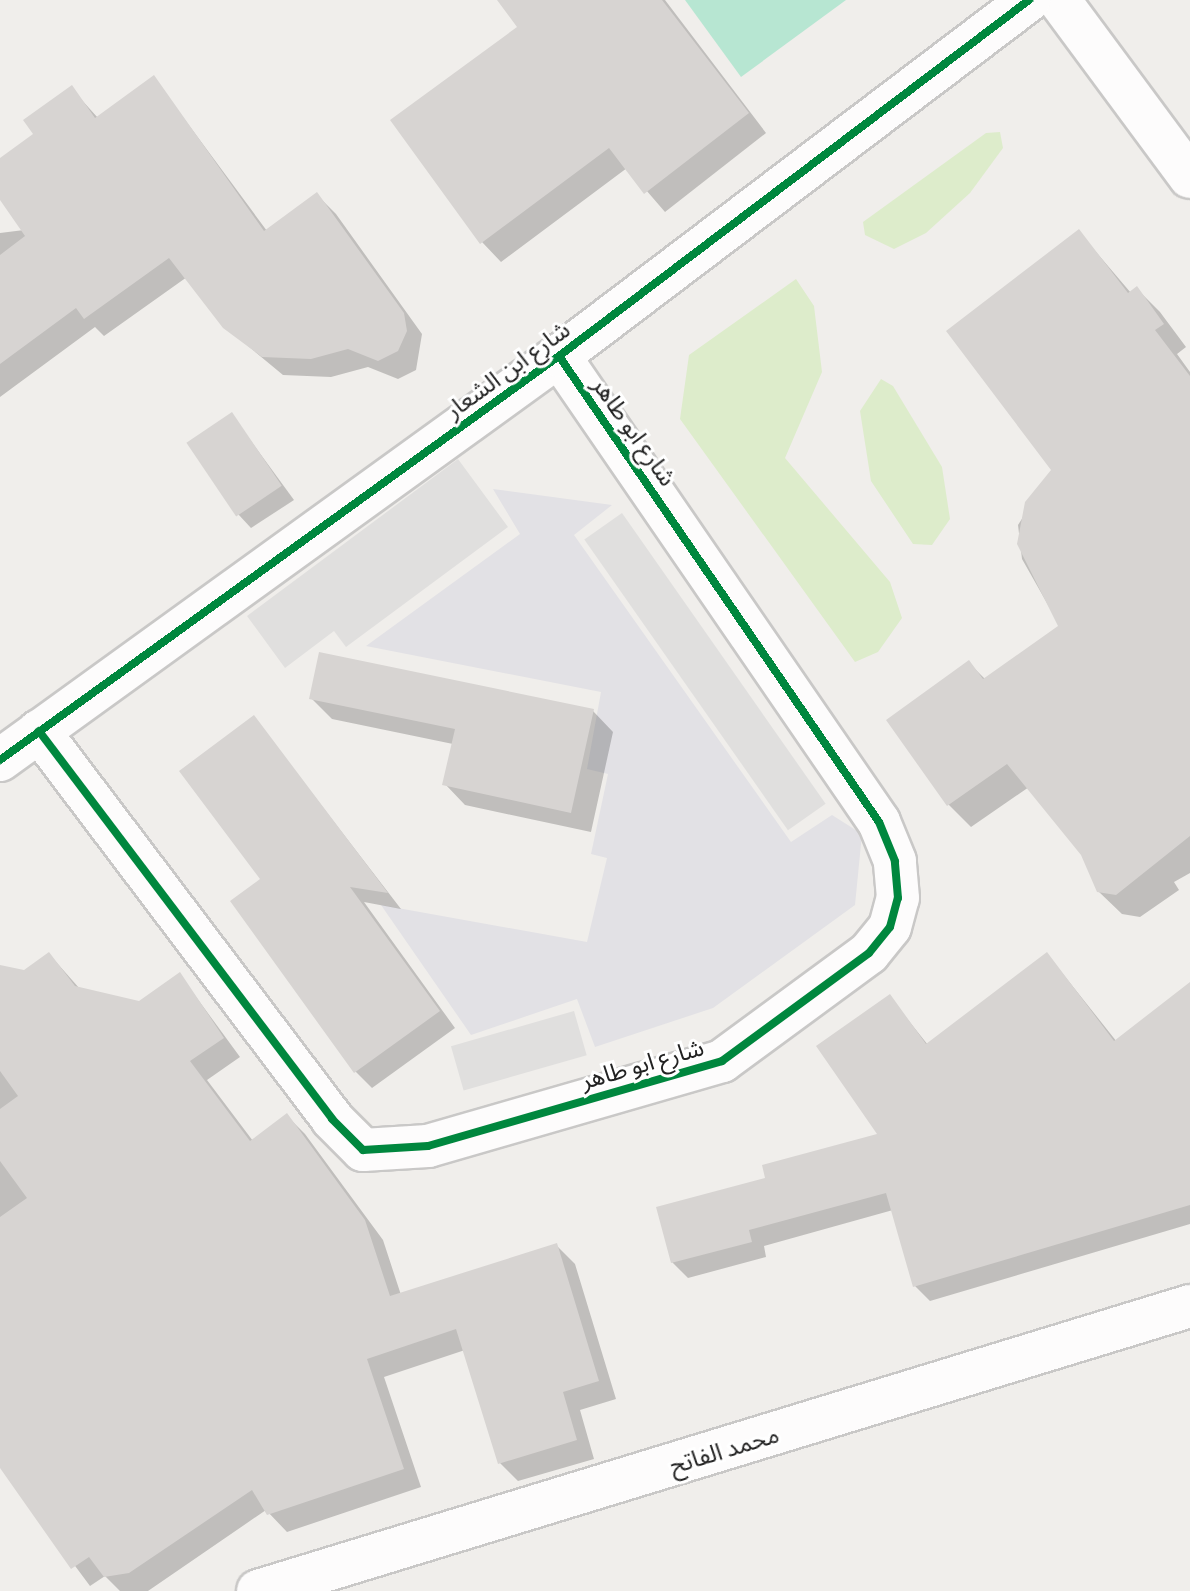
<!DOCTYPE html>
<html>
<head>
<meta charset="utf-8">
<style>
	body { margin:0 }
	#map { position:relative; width:1190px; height:1591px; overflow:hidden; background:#f0eeeb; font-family:Barlow,"Noto Sans Arabic",sans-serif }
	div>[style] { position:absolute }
	.grass>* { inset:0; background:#ddeccb }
	.pitch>* { inset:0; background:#b7e6d2 }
	.parking>* { inset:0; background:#e0dfde; transform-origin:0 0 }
	.plaza>* { inset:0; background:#e2e1e5 }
	.shadow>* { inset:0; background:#0003 }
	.building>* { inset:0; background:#d7d4d2; transform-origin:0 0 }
	.roads { filter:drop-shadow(2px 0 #c9c8c7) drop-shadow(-2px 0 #c9c8c7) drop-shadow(0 2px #c9c8c7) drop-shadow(0 -2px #c9c8c7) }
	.minor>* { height:42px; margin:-21px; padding:0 21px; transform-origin:21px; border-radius:21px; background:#fdfcfc }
	.cycleway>* { height:8px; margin:-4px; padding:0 4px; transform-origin:4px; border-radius:4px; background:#00873e }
	span { translate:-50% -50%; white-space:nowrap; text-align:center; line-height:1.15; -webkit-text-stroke:6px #fff; paint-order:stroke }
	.street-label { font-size:24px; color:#222 }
</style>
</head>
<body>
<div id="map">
	<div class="grass">
		<i style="clip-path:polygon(1000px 132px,1003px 148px,970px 193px,926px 233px,894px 249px,865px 235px,863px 222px,986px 133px)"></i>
		<i style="clip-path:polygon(796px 279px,814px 306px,822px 372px,785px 458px,890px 582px,902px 618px,878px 652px,855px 662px,680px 419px,689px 355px)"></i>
		<i style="clip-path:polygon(881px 379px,893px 386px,942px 467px,950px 519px,932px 545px,913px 544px,871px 481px,860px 411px)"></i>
	</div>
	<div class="pitch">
		<i style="clip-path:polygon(685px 0,846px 0,741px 77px)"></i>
	</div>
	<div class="parking">
		<i style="clip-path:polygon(458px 459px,508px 527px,346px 647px,334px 631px,285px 668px,247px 616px)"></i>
		<i style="left:622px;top:513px;width:355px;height:46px;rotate:55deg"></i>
		<i style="left:574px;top:1011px;width:46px;height:128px;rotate:74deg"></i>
	</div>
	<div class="plaza">
		<i style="clip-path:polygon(493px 489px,612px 505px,574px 535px,791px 842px,832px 815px,862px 834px,855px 905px,713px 1008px,595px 1047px,577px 999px,471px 1035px,381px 905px,587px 942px,607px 858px,591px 854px,608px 774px,587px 769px,601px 692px,366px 646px,520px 534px)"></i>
	</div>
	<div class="shadow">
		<i style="clip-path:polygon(510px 0,665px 0,766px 133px,665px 212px,627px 168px,501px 262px,482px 242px,520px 27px)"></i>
		<i style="clip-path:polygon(154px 78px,267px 231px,317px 195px,336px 214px,422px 334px,416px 370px,398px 379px,368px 367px,331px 377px,283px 375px,224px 326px,187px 277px,104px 336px,95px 327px,0 397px,0 233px,24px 230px,0 197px,0 161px,36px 135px,71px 88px,98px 118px)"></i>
		<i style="clip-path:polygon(1079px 232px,1131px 293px,1137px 289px,1160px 312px,1186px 347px,1177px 354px,1190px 372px,1190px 873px,1174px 882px,1179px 890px,1140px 917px,1122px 914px,1098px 891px,1083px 854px,1029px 787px,971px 827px,948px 804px,969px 663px,986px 680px,1060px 626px,1022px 559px,1018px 525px,1053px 470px)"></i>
		<i style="clip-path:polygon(232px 415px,294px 500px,251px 528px,238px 514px)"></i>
		<i style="clip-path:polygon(311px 698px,593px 711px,613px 732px,591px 832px,465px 805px,445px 784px,453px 744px,332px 719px)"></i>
		<i style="clip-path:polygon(254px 718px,401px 909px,364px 902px,455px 1028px,372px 1088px,355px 1071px,263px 879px)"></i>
		<i style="clip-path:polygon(49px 954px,80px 989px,139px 1003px,180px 975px,240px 1057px,207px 1080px,253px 1141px,287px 1116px,305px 1134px,383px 1240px,401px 1295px,557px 1246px,575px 1264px,616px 1399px,580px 1410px,594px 1459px,518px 1481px,500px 1463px,465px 1350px,384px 1377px,421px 1487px,287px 1532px,266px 1510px,148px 1591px,120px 1591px,105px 1576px,90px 1586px,0 1465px,0 967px,24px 973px)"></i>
		<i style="clip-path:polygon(1047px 954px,1117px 1042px,1190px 985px,1190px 1224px,930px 1301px,915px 1286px,893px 1210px,764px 1246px,766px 1257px,688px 1278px,672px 1262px,767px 1179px,880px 1135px,889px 996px,928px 1045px)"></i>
	</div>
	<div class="building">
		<i style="clip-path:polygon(497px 0,662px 0,749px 113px,644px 194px,609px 148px,480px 244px,390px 120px,517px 27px)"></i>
		<i style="clip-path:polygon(154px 75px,264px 231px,317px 192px,404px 313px,407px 331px,398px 351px,378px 361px,348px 349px,311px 359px,262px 357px,223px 328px,169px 258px,84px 319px,76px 308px,0 364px,0 255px,25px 236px,0 200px,0 158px,33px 134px,23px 120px,72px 85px,95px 118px)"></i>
		<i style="clip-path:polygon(1079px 229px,1128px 293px,1137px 286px,1164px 324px,1155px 330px,1190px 376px,1190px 836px,1116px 895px,1097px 892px,1081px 855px,1007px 764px,947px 806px,886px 720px,969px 660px,983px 679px,1058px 626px,1017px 544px,1025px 502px,1051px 470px,946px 331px)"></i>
		<i style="left:232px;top:412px;width:89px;height:55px;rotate:56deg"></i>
		<i style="clip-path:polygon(319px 652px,594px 709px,571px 813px,442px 785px,455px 729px,309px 699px)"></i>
		<i style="clip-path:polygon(254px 715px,388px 893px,350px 887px,440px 1011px,354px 1073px,230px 901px,260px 879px,179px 771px)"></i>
		<i style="clip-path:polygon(49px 952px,75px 986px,139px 1001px,180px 972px,224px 1038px,190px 1061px,250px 1141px,287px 1113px,365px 1220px,390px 1296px,557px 1243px,599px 1381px,563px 1392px,577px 1440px,498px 1464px,456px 1329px,367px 1359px,404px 1469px,267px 1515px,252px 1490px,129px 1573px,104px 1577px,89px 1557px,71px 1569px,0 1468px,0 1217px,27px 1198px,0 1161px,0 1109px,18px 1096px,0 1071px,0 965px,24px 970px)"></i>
		<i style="clip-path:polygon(1047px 952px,1114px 1041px,1190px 982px,1190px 1205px,913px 1287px,886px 1193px,749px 1230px,752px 1242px,671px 1263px,656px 1207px,765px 1178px,762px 1165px,877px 1134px,816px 1046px,890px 994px,926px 1044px)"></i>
	</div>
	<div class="roads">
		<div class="minor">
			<i style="left:1059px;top:0;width:220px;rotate:53.5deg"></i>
			<i style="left:39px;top:731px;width:486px;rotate:52.9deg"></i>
			<i style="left:332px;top:1119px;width:44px;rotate:45deg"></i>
			<i style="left:363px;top:1150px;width:65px;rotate:-3.5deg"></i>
			<i style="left:428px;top:1146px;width:306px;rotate:-16.1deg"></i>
			<i style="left:722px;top:1061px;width:182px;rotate:-36.3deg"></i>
			<i style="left:869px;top:953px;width:33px;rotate:-51deg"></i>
			<i style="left:890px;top:927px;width:30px;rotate:-75deg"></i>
			<i style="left:898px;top:898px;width:37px;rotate:-95deg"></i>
			<i style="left:895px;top:861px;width:42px;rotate:-112.3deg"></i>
			<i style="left:879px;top:822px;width:565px;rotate:-124.48deg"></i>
			<i style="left:0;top:760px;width:690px;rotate:-35.86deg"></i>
			<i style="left:559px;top:356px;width:590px;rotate:-37.14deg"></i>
			<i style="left:258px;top:1591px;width:975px;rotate:-17deg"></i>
		</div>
	</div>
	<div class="cycleway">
		<i style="left:39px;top:731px;width:486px;rotate:52.9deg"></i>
		<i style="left:332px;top:1119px;width:44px;rotate:45deg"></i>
		<i style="left:363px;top:1150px;width:65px;rotate:-3.5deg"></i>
		<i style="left:428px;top:1146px;width:306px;rotate:-16.1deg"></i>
		<i style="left:722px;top:1061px;width:182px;rotate:-36.3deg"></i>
		<i style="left:869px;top:953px;width:33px;rotate:-51deg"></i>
		<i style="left:890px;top:927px;width:30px;rotate:-75deg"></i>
		<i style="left:898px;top:898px;width:37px;rotate:-95deg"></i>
		<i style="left:895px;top:861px;width:42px;rotate:-112.3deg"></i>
		<i style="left:879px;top:822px;width:565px;rotate:-124.48deg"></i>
		<i style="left:0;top:760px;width:690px;rotate:-35.86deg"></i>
		<i style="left:559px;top:356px;width:590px;rotate:-37.14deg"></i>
	</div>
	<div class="street-label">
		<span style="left:507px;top:369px;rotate:-36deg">شارع ابن الشعار</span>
		<span style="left:635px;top:431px;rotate:55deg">شارع ابو طاهر</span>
		<span style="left:642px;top:1063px;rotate:-16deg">شارع ابو طاهر</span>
		<span style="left:724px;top:1449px;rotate:-17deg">محمد الفاتح</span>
	</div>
</div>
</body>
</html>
